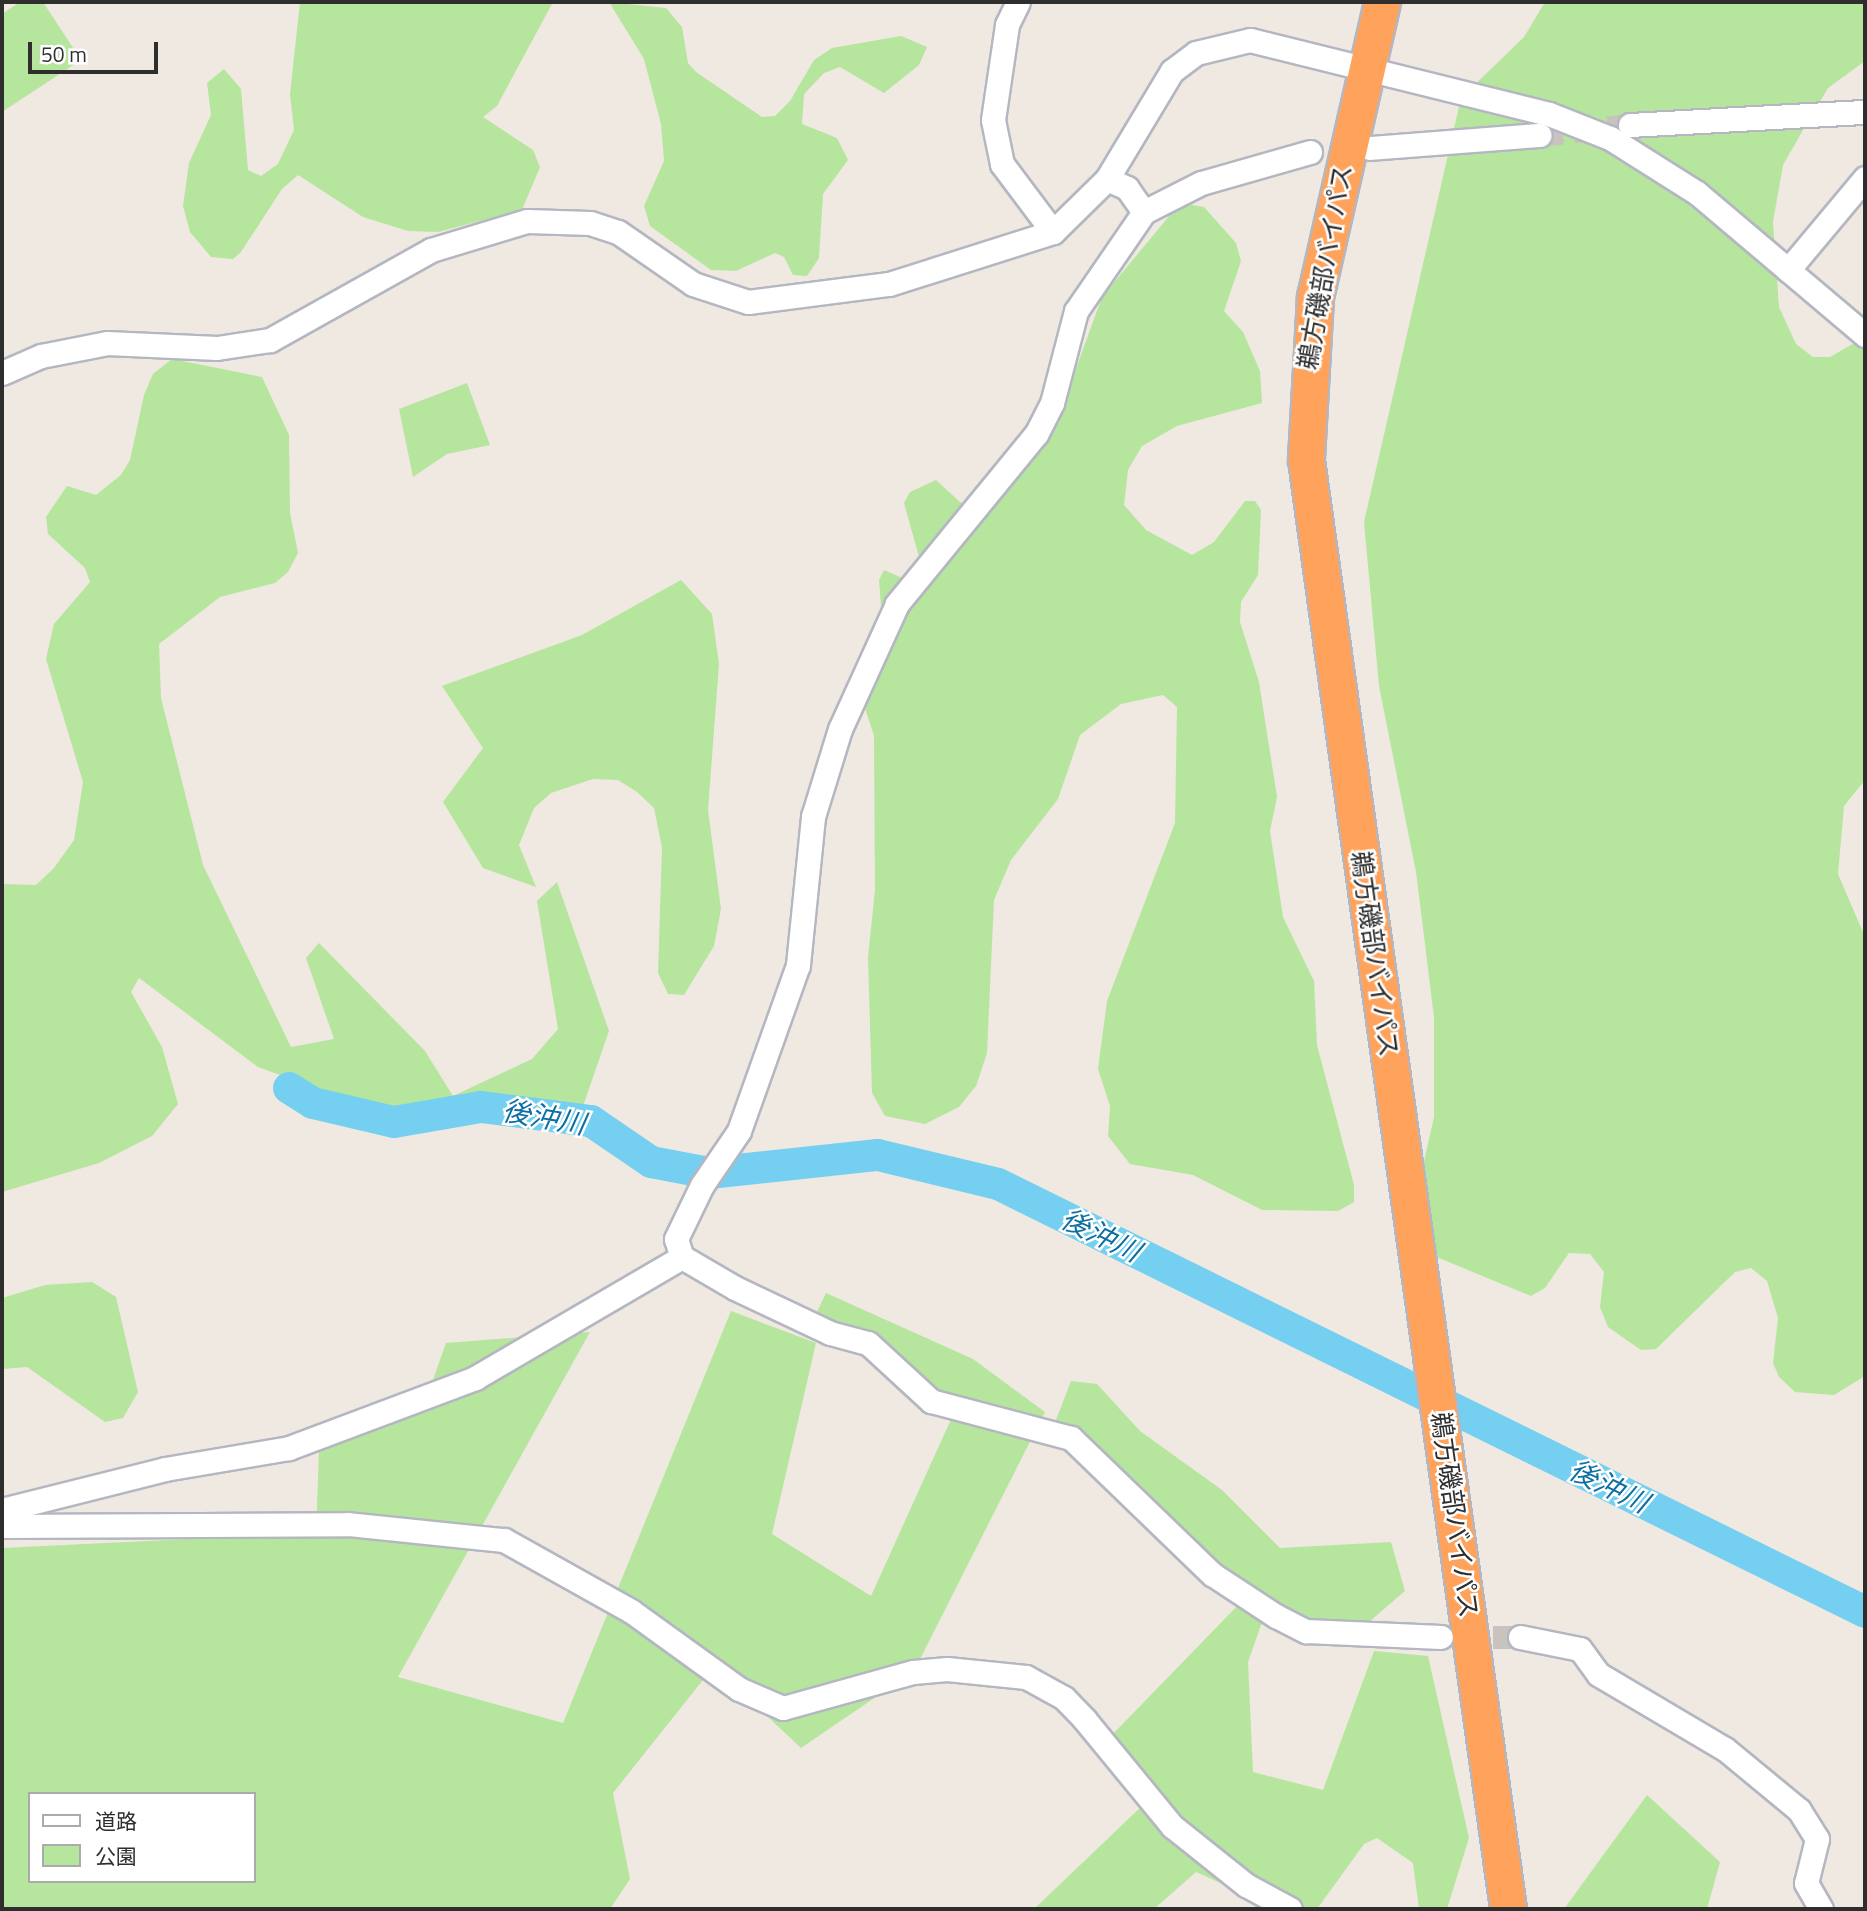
<!DOCTYPE html>
<html>
<head>
<meta charset="utf-8">
<style>
	body { margin:0 }
	#map { position:relative; width:1867px; height:1911px; overflow:hidden; background:#efe9e1; font-family:"Titillium Web","Noto Sans JP",sans-serif }
	div>[style] { position:absolute }
	.green>* { inset:0; background:#b6e59e }
	.river>* { height:32px; margin:-16px; padding:0 16px; transform-origin:16px; border-radius:16px; background:#75cff0 }
	.minor-tunnel>* { height:23px; margin-top:-11.5px; transform-origin:0; background:repeating-linear-gradient(90deg,#c8c4bd 0 23px,transparent 0 34px) }
	.roads { filter:drop-shadow(2px 0 #b4b7c1) drop-shadow(-2px 0 #b4b7c1) drop-shadow(0 2px #b4b7c1) drop-shadow(0 -2px #b4b7c1) }
	.minor>* { height:23px; margin:-11.5px; padding:0 11.5px; transform-origin:11.5px; border-radius:11.5px; background:#fff }
	.highway>* { height:35px; margin:-17.5px; padding:0 17.5px; transform-origin:17.5px; border-radius:17.5px; background:#ffa35c }
	span { translate:-50% -50%; white-space:nowrap; text-align:center; line-height:1.15; -webkit-text-stroke:5px #fff; paint-order:stroke }
	.street-label { font-size:26px; color:#2e2e2e }
	.water-label { font-size:28px; color:#0d6fa3; font-style:italic }
	.frame { position:absolute; inset:0; border:4px solid #2e2e2e; pointer-events:none }
	.legend { position:absolute; left:28px; top:1792px; width:228px; height:91px; box-sizing:border-box; background:#fff; border:2px solid #ababab; margin:0; padding:9px 12px; list-style:none; font-size:21px; color:#2e2e2e }
	.legend li { display:flex; align-items:center; gap:14px; height:35px }
	.legend b { width:35px; border:2px solid #ababab }
	.scale { position:absolute; left:28px; top:42px; width:130px; height:32px; box-sizing:border-box; border:4px solid #2e2e2e; border-top:0; padding-left:9px; font-size:21px; line-height:24px; white-space:nowrap; color:#2e2e2e; -webkit-text-stroke:5px #fff; paint-order:stroke }
</style>
</head>
<body>
<div id="map">
	<div class="green">
		<i style="clip-path:polygon(20px 2px,43px 2px,81px 60px,2px 112px,2px 14px)"></i>
		<i style="clip-path:polygon(300px 2px,553px 2px,497px 106px,483px 117px,533px 150px,540px 167px,522px 210px,438px 232px,408px 231px,363px 217px,298px 175px,282px 189px,241px 252px,233px 259px,211px 257px,190px 232px,183px 206px,189px 163px,211px 115px,207px 83px,224px 69px,241px 89px,248px 170px,261px 176px,278px 164px,294px 130px,290px 94px)"></i>
		<i style="clip-path:polygon(609px 2px,666px 8px,682px 27px,688px 63px,696px 72px,762px 117px,775px 116px,790px 101px,814px 60px,832px 48px,901px 36px,927px 47px,919px 65px,884px 93px,840px 67px,824px 73px,804px 94px,802px 124px,837px 138px,848px 160px,823px 194px,819px 258px,807px 276px,793px 275px,784px 257px,775px 253px,736px 271px,711px 270px,650px 226px,644px 206px,664px 161px,661px 124px,644px 59px)"></i>
		<i style="clip-path:polygon(1545px 2px,1865px 2px,1865px 61px,1828px 88px,1803px 130px,1783px 165px,1773px 222px,1779px 307px,1796px 344px,1813px 357px,1830px 357px,1865px 337px,1865px 780px,1844px 806px,1838px 874px,1865px 937px,1865px 1376px,1834px 1395px,1795px 1392px,1779px 1377px,1773px 1363px,1778px 1318px,1767px 1281px,1751px 1268px,1735px 1272px,1656px 1349px,1641px 1350px,1608px 1327px,1600px 1307px,1604px 1272px,1590px 1254px,1569px 1253px,1545px 1288px,1531px 1296px,1434px 1256px,1421px 1175px,1434px 1117px,1434px 1017px,1416px 872px,1379px 686px,1364px 522px,1461px 98px,1524px 37px)"></i>
		<i style="clip-path:polygon(1180px 203px,1204px 207px,1236px 243px,1241px 261px,1224px 311px,1243px 332px,1260px 371px,1262px 403px,1177px 426px,1142px 446px,1128px 470px,1124px 505px,1146px 530px,1192px 555px,1214px 542px,1245px 501px,1255px 501px,1261px 510px,1258px 575px,1241px 602px,1240px 622px,1259px 682px,1277px 797px,1270px 831px,1283px 917px,1314px 981px,1317px 1045px,1354px 1185px,1354px 1202px,1338px 1211px,1262px 1210px,1193px 1175px,1130px 1164px,1108px 1136px,1110px 1106px,1098px 1069px,1107px 1001px,1175px 823px,1177px 707px,1163px 695px,1121px 704px,1080px 735px,1058px 799px,1011px 860px,994px 900px,987px 1053px,976px 1086px,959px 1107px,925px 1124px,885px 1116px,872px 1093px,868px 957px,875px 890px,874px 736px,862px 699px,882px 619px,879px 580px,884px 570px,907px 580px,921px 564px,904px 503px,910px 492px,936px 480px,960px 502px,981px 508px,1000px 489px,1057px 421px,1102px 297px)"></i>
		<i style="clip-path:polygon(172px 359px,262px 377px,289px 435px,290px 513px,298px 553px,288px 572px,275px 583px,220px 597px,159px 644px,161px 698px,203px 865px,291px 1047px,334px 1039px,306px 958px,319px 943px,425px 1051px,453px 1096px,532px 1059px,558px 1029px,537px 901px,557px 882px,609px 1031px,582px 1109px,501px 1098px,392px 1111px,346px 1099px,258px 1067px,139px 978px,131px 992px,162px 1047px,178px 1104px,152px 1136px,99px 1163px,2px 1192px,2px 884px,36px 885px,54px 868px,74px 840px,83px 782px,46px 659px,54px 624px,90px 582px,85px 568px,48px 534px,46px 517px,67px 486px,96px 495px,121px 475px,130px 460px,144px 395px,153px 374px)"></i>
		<i style="clip-path:polygon(467px 383px,490px 445px,447px 454px,413px 477px,399px 409px)"></i>
		<i style="clip-path:polygon(681px 580px,712px 614px,719px 664px,708px 810px,721px 909px,714px 946px,684px 995px,668px 994px,658px 973px,662px 848px,654px 808px,637px 792px,618px 780px,593px 779px,551px 793px,534px 808px,519px 845px,536px 887px,483px 868px,443px 802px,483px 748px,442px 686px,582px 635px)"></i>
		<i style="clip-path:polygon(92px 1282px,116px 1297px,138px 1392px,123px 1418px,105px 1422px,27px 1367px,2px 1369px,2px 1298px,45px 1285px)"></i>
		<i style="clip-path:polygon(evenodd,826px 1293px,973px 1359px,1045px 1412px,914px 1671px,801px 1748px,714px 1666px,613px 1793px,630px 1879px,610px 1909px,2px 1909px,2px 1548px,316px 1533px,319px 1452px,422px 1411px,446px 1343px,590px 1332px,398px 1677px,563px 1723px,731px 1311px,816px 1343px,772px 1534px,871px 1596px,953px 1415px,892px 1347px,813px 1320px,826px 1293px,30px 1794px,254px 1794px,254px 1881px,30px 1881px,30px 1794px)"></i>
		<i style="clip-path:polygon(1071px 1381px,1097px 1384px,1140px 1431px,1222px 1490px,1280px 1548px,1391px 1542px,1405px 1591px,1349px 1639px,1272px 1618px,1261px 1625px,1248px 1662px,1253px 1772px,1323px 1790px,1374px 1651px,1428px 1656px,1469px 1838px,1447px 1909px,1419px 1909px,1413px 1863px,1377px 1838px,1364px 1844px,1317px 1909px,1279px 1909px,1196px 1872px,1154px 1909px,1034px 1909px,1143px 1805px,1110px 1737px,1245px 1598px,1056px 1420px)"></i>
		<i style="clip-path:polygon(1647px 1795px,1720px 1862px,1707px 1909px,1564px 1909px)"></i>
	</div>
	<div class="river">
		<i style="left:289px;top:1088px;width:28px;rotate:32deg"></i>
		<i style="left:313px;top:1103px;width:83px;rotate:13.2deg"></i>
		<i style="left:394px;top:1122px;width:88px;rotate:-9.8deg"></i>
		<i style="left:481px;top:1107px;width:111px;rotate:7.3deg"></i>
		<i style="left:591px;top:1121px;width:73px;rotate:34.3deg"></i>
		<i style="left:651px;top:1162px;width:59px;rotate:10.7deg"></i>
		<i style="left:709px;top:1173px;width:170px;rotate:-6.1deg"></i>
		<i style="left:878px;top:1155px;width:123px;rotate:13.6deg"></i>
		<i style="left:998px;top:1184px;width:967px;rotate:26.27deg"></i>
	</div>
	<div class="minor-tunnel">
		<i style="left:1540px;top:135px;width:91px;rotate:-6.3deg"></i>
		<i style="left:1459px;top:1637px;width:61px"></i>
	</div>
	<div class="roads">
		<div class="minor">
			<i style="left:1018px;top:2px;width:25px;rotate:116deg"></i>
			<i style="left:1007px;top:25px;width:96px;rotate:98.4deg"></i>
			<i style="left:993px;top:120px;width:45px;rotate:78.4deg"></i>
			<i style="left:1002px;top:164px;width:85px;rotate:53.1deg"></i>
			<i style="left:1630px;top:125px;width:235px;rotate:-3.2deg"></i>
			<i style="left:1370px;top:148px;width:170px;rotate:-4.4deg"></i>
			<i style="left:1310px;top:152px;width:113px;rotate:164.1deg"></i>
			<i style="left:1201px;top:183px;width:64px;rotate:153deg"></i>
			<i style="left:1144px;top:212px;width:120px;rotate:124.5deg"></i>
			<i style="left:1076px;top:311px;width:95px;rotate:104.6deg"></i>
			<i style="left:1052px;top:403px;width:35px;rotate:117deg"></i>
			<i style="left:1036px;top:434px;width:220px;rotate:129.3deg"></i>
			<i style="left:897px;top:604px;width:137px;rotate:114.5deg"></i>
			<i style="left:840px;top:729px;width:92px;rotate:107.1deg"></i>
			<i style="left:813px;top:817px;width:149px;rotate:95.8deg"></i>
			<i style="left:798px;top:965px;width:176px;rotate:109.6deg"></i>
			<i style="left:739px;top:1131px;width:65px;rotate:124.4deg"></i>
			<i style="left:702px;top:1185px;width:60px;rotate:115.7deg"></i>
			<i style="left:676px;top:1239px;width:19px;rotate:72deg"></i>
			<i style="left:682px;top:1257px;width:61px;rotate:30.3deg"></i>
			<i style="left:735px;top:1288px;width:105px;rotate:25.3deg"></i>
			<i style="left:830px;top:1333px;width:39px;rotate:15deg"></i>
			<i style="left:868px;top:1343px;width:86px;rotate:42.6deg"></i>
			<i style="left:931px;top:1401px;width:145px;rotate:14.8deg"></i>
			<i style="left:1071px;top:1438px;width:196px;rotate:44deg"></i>
			<i style="left:1212px;top:1574px;width:77px;rotate:33.3deg"></i>
			<i style="left:1276px;top:1616px;width:34px;rotate:27deg"></i>
			<i style="left:1306px;top:1631px;width:135px;rotate:2.5deg"></i>
			<i style="left:1107px;top:179px;width:22px;rotate:24deg"></i>
			<i style="left:1127px;top:188px;width:29px;rotate:55deg"></i>
			<i style="left:1788px;top:270px;width:120px;rotate:-50.1deg"></i>
			<i style="left:2px;top:373px;width:43px;rotate:-23.6deg"></i>
			<i style="left:41px;top:356px;width:67px;rotate:-11.1deg"></i>
			<i style="left:107px;top:343px;width:110px;rotate:2.6deg"></i>
			<i style="left:217px;top:348px;width:54px;rotate:-8.6deg"></i>
			<i style="left:270px;top:340px;width:184px;rotate:-29.2deg"></i>
			<i style="left:431px;top:250px;width:100px;rotate:-16.8deg"></i>
			<i style="left:527px;top:221px;width:63px;rotate:1.8deg"></i>
			<i style="left:590px;top:223px;width:29px;rotate:18deg"></i>
			<i style="left:618px;top:232px;width:91px;rotate:34.7deg"></i>
			<i style="left:693px;top:284px;width:58px;rotate:18.1deg"></i>
			<i style="left:748px;top:302px;width:142px;rotate:-7.3deg"></i>
			<i style="left:889px;top:284px;width:172px;rotate:-17.6deg"></i>
			<i style="left:1053px;top:232px;width:76px;rotate:-44.5deg"></i>
			<i style="left:1107px;top:179px;width:126px;rotate:-59deg"></i>
			<i style="left:1172px;top:71px;width:30px;rotate:-37deg"></i>
			<i style="left:1196px;top:53px;width:56px;rotate:-13.5deg"></i>
			<i style="left:1250px;top:40px;width:308px;rotate:13.9deg"></i>
			<i style="left:1549px;top:114px;width:66px;rotate:21.5deg"></i>
			<i style="left:1610px;top:138px;width:103px;rotate:32.3deg"></i>
			<i style="left:1697px;top:193px;width:220px;rotate:40.2deg"></i>
			<i style="left:2px;top:1510px;width:168px;rotate:-14.1deg"></i>
			<i style="left:165px;top:1469px;width:126px;rotate:-9.6deg"></i>
			<i style="left:289px;top:1448px;width:199px;rotate:-20.6deg"></i>
			<i style="left:475px;top:1378px;width:240px;rotate:-30.3deg"></i>
			<i style="left:2px;top:1526px;width:346px;rotate:-0.3deg"></i>
			<i style="left:348px;top:1524px;width:157px;rotate:5.9deg"></i>
			<i style="left:504px;top:1540px;width:145px;rotate:29.2deg"></i>
			<i style="left:631px;top:1611px;width:133px;rotate:35.8deg"></i>
			<i style="left:739px;top:1689px;width:48px;rotate:23.4deg"></i>
			<i style="left:783px;top:1708px;width:135px;rotate:-15.5deg"></i>
			<i style="left:913px;top:1672px;width:34px;rotate:-5deg"></i>
			<i style="left:947px;top:1669px;width:79px;rotate:5.8deg"></i>
			<i style="left:1026px;top:1677px;width:43px;rotate:28.9deg"></i>
			<i style="left:1064px;top:1698px;width:30px;rotate:46deg"></i>
			<i style="left:1085px;top:1720px;width:137px;rotate:50.6deg"></i>
			<i style="left:1172px;top:1826px;width:95px;rotate:38.6deg"></i>
			<i style="left:1246px;top:1885px;width:50px;rotate:28.6deg"></i>
			<i style="left:1520px;top:1637px;width:61px;rotate:11.3deg"></i>
			<i style="left:1580px;top:1649px;width:31px;rotate:54deg"></i>
			<i style="left:1598px;top:1674px;width:147px;rotate:30.6deg"></i>
			<i style="left:1725px;top:1749px;width:96px;rotate:39.5deg"></i>
			<i style="left:1799px;top:1810px;width:34px;rotate:58deg"></i>
			<i style="left:1817px;top:1839px;width:45px;rotate:104deg"></i>
			<i style="left:1806px;top:1883px;width:30px;rotate:60deg"></i>
		</div>
		<div class="highway">
			<i style="left:1382px;top:2px;width:303px;rotate:102.8deg"></i>
			<i style="left:1315px;top:297px;width:163px;rotate:93.2deg"></i>
			<i style="left:1306px;top:460px;width:1463px;rotate:82.06deg"></i>
		</div>
	</div>
	<div class="street-label">
		<span style="left:1325px;top:267px;rotate:-80deg">鵜方磯部バイパス</span>
		<span style="left:1375px;top:954px;rotate:82deg">鵜方磯部バイパス</span>
		<span style="left:1455px;top:1515px;rotate:82deg">鵜方磯部バイパス</span>
	</div>
	<div class="water-label">
		<span style="left:544px;top:1117px;rotate:10deg">後沖川</span>
		<span style="left:1101px;top:1235px;rotate:26deg">後沖川</span>
		<span style="left:1609px;top:1486px;rotate:26deg">後沖川</span>
	</div>
	<div class="frame"></div>
	<ul class="legend">
	<li><b style="height:9px;background:#fff"></b>道路</li>
	<li><b style="height:19px;background:#b6e59e"></b>公園</li>
	</ul>
	<div class="scale">50 m</div>
</div>
</body>
</html>
